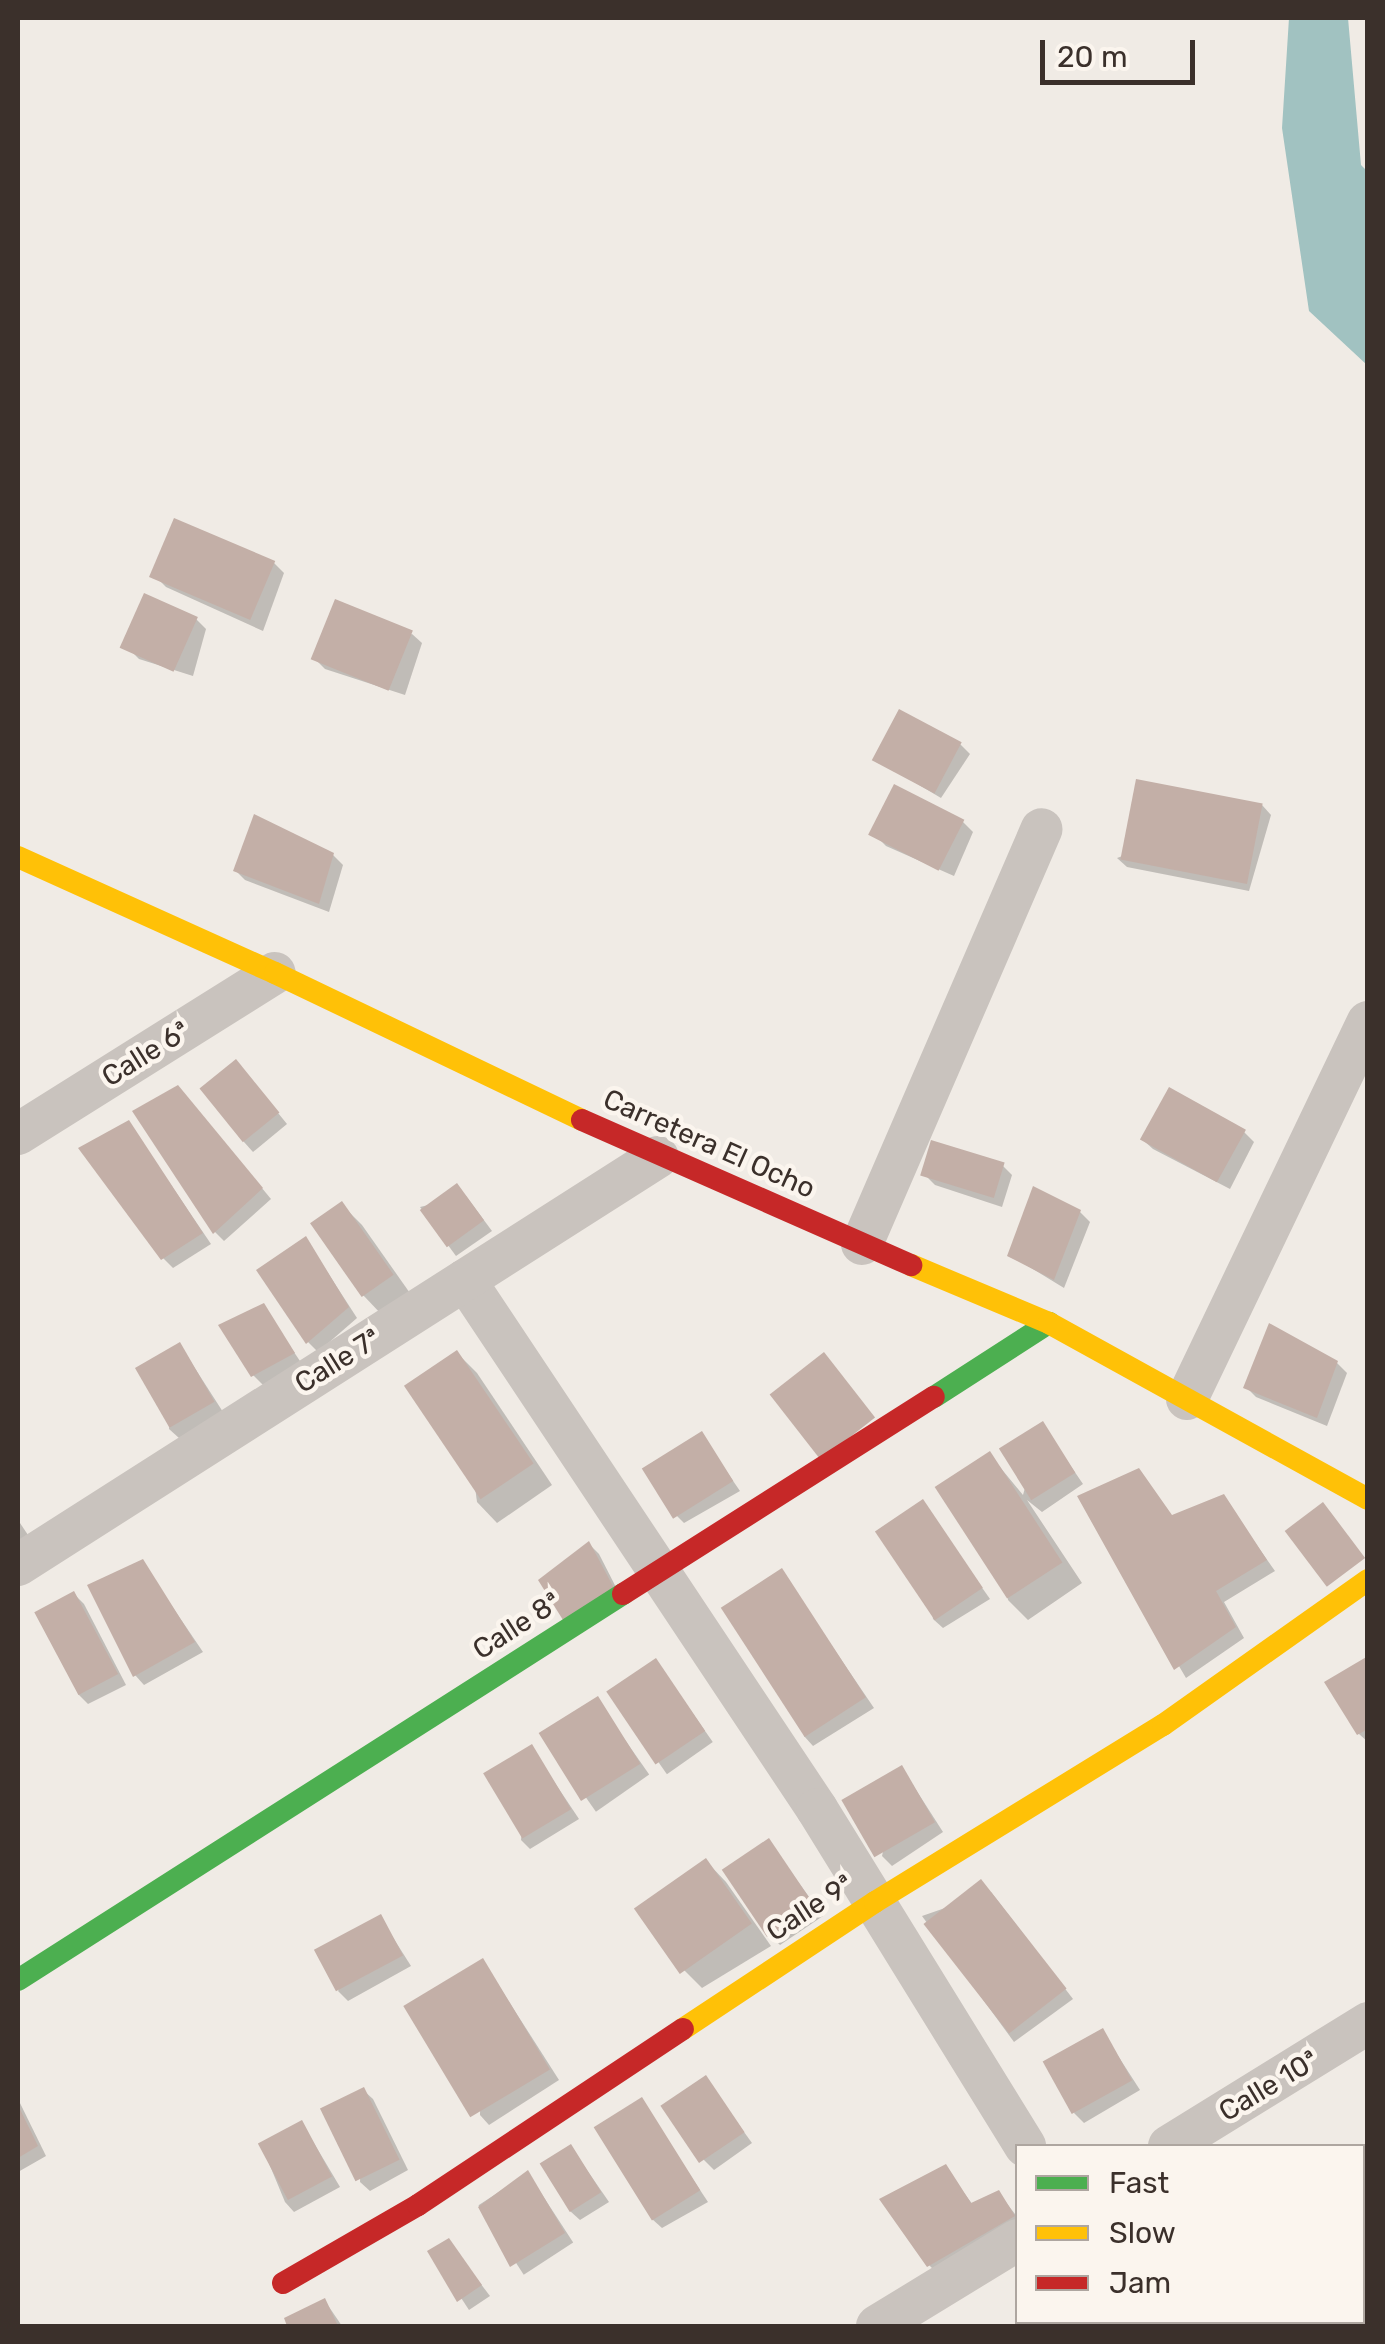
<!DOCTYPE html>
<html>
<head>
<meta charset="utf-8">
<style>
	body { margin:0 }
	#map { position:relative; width:1385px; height:2344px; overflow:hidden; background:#f0ebe5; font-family:Rubik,sans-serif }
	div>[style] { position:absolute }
	.water>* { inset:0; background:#a1c2c1 }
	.shadow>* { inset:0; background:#0003; transform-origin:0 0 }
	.building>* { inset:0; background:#c3afa7; transform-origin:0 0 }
	.street>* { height:42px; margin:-21px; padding:0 21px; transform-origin:21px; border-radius:21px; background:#c9c3be }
	.fast>* { height:22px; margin:-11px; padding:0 11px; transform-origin:11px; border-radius:11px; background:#4caf50 }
	.slow>* { height:22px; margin:-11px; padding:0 11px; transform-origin:11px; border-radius:11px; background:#ffc107 }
	.jam>* { height:22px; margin:-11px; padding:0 11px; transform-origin:11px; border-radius:11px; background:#c62828 }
	span { translate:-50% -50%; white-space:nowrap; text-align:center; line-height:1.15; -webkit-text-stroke:9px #fbf5ee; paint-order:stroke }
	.street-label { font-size:28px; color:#3b302b }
	.frame { position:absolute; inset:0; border:20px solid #3b302b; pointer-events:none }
	.legend { position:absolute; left:1015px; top:2144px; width:350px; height:180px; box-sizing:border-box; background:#fbf5ee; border:2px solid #aea6a0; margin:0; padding:12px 18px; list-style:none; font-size:30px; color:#3b302b }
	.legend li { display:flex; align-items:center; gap:20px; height:50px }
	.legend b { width:50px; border:2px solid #aea6a0 }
	.scale { position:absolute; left:1040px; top:40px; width:155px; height:45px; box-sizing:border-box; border:5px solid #3b302b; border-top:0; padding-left:12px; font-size:30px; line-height:35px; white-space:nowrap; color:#3b302b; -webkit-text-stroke:8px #fbf5ee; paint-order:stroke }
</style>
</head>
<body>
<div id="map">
	<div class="water">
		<i style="clip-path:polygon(1289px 18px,1348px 18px,1361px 165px,1367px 171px,1367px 365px,1309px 311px,1282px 128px)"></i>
	</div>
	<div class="shadow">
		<i style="clip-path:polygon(274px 563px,284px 573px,263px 631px,166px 587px,156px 577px)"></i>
		<i style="clip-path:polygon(196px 619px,206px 629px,193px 676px,139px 659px,129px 649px)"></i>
		<i style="clip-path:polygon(412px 634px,422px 643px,405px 695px,325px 669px,315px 659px)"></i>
		<i style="clip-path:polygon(960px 744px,970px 754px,941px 798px,877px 760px)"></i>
		<i style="clip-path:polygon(1262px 805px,1271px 815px,1249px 891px,1127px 867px,1117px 858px)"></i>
		<i style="clip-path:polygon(963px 822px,973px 832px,954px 876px,886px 846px,876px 836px)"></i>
		<i style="clip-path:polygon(333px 855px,343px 865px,329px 912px,245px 880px,235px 870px)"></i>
		<i style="clip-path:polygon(245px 1072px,287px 1124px,253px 1152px,244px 1142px)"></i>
		<i style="clip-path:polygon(187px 1098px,271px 1199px,224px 1241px,215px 1232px)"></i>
		<i style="clip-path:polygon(129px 1123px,211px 1244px,173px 1268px,163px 1258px)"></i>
		<i style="clip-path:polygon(1244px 1132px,1254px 1142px,1230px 1189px,1153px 1149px,1143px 1140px)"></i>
		<i style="clip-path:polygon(1002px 1165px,1012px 1175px,1002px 1207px,935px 1185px,925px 1175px)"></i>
		<i style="clip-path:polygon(466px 1196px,492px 1231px,456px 1256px,420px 1207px)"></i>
		<i style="clip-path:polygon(342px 1205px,362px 1225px,412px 1296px,383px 1316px,363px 1295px)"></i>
		<i style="clip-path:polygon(1080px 1212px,1090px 1222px,1064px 1288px,1010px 1255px)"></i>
		<i style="clip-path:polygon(306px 1239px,357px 1318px,318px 1352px,308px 1342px)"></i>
		<i style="clip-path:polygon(263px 1306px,302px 1364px,263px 1385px,253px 1375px)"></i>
		<i style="clip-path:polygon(180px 1345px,223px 1412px,179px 1438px,169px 1429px)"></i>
		<i style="clip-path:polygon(457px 1353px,477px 1373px,552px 1485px,497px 1523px,477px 1502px)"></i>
		<i style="clip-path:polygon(1337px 1363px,1347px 1373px,1327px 1426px,1256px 1397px,1246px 1387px)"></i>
		<i style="clip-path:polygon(1042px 1424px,1083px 1484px,1042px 1512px,1027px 1500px,1082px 1583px,1028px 1620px,1008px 1600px,990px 1455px,1023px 1495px)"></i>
		<i style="clip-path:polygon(701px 1434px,740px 1491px,684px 1523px,674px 1513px)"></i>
		<i style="clip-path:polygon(1080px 1497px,1174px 1517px,1223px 1497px,1275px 1571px,1224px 1602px,1244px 1638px,1186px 1678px)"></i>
		<i style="clip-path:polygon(922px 1502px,990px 1599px,943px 1628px,933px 1619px)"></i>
		<i style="clip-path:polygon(18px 1520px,32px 1541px,18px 1551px)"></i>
		<i style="clip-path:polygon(589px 1544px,599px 1554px,623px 1601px,541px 1581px)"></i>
		<i style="clip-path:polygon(142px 1562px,203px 1652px,144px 1685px,135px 1675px)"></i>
		<i style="clip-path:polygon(781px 1571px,874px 1708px,813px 1746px,804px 1736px)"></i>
		<i style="clip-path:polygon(74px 1594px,84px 1604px,126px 1685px,88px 1704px,78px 1694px)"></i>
		<i style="clip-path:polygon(1368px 1659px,1368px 1742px,1359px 1734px)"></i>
		<i style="left:656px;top:1661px;width:99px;height:56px;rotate:55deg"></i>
		<i style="left:597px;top:1700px;width:91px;height:65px;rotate:55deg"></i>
		<i style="clip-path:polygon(531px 1747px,579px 1819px,530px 1849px,521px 1840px)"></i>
		<i style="clip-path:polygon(902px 1768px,943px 1832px,892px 1866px,882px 1856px)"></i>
		<i style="clip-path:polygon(769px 1842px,823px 1916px,780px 1945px,770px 1935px)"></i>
		<i style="clip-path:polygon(706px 1861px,726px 1882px,771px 1946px,702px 1988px,681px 1967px)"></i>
		<i style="clip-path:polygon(991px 1892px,1073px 1999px,1014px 2042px,922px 1916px)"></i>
		<i style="clip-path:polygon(380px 1917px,411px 1966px,348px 2001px,338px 1991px)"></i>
		<i style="clip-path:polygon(483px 1961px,559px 2080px,489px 2125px,480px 2115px)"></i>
		<i style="clip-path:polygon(1102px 2031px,1140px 2090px,1084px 2123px,1074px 2113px)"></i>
		<i style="clip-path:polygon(705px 2078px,752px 2143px,714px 2170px,704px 2160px)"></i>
		<i style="clip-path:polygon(363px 2090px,373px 2099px,408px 2170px,370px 2191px,360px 2182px)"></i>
		<i style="clip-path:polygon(18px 2099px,46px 2156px,18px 2172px)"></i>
		<i style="clip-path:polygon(641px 2101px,708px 2202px,662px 2228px,652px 2219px)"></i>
		<i style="clip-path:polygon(302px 2123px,340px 2187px,294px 2212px,285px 2202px,261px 2144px)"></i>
		<i style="clip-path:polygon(571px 2147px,609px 2202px,580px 2220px,570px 2211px)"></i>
		<i style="clip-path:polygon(945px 2167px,973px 2205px,999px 2193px,1018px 2218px,1018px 2230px,939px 2275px,929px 2265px)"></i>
		<i style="left:528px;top:2173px;width:83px;height:59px;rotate:57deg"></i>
		<i style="clip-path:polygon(1362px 2218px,1368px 2227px,1362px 2236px)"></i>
		<i style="clip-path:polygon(448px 2241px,490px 2296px,469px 2310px,431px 2252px)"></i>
		<i style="clip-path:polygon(325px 2301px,342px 2326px,290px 2326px,287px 2319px)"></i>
	</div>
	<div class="building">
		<i style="left:174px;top:518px;width:110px;height:64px;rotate:23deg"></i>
		<i style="left:144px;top:593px;width:59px;height:60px;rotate:24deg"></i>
		<i style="left:335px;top:599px;width:84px;height:65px;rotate:22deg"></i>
		<i style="left:899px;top:709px;width:71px;height:58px;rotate:28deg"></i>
		<i style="left:1136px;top:779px;width:129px;height:82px;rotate:11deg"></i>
		<i style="left:894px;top:784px;width:79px;height:57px;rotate:27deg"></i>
		<i style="clip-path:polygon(254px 814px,334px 853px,319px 904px,233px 871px)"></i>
		<i style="left:236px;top:1059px;width:69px;height:47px;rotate:51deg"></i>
		<i style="clip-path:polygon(178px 1085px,263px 1188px,213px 1234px,132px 1111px)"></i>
		<i style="left:1169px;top:1087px;width:88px;height:60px;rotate:29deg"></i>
		<i style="clip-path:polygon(129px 1120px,203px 1233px,161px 1260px,78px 1148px)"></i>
		<i style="left:931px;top:1140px;width:77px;height:37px;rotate:17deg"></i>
		<i style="left:457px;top:1183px;width:46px;height:46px;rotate:54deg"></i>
		<i style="clip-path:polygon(1033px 1186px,1081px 1210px,1054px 1280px,1007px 1256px)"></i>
		<i style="left:342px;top:1201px;width:90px;height:39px;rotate:55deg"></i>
		<i style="clip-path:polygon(306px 1236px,349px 1307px,306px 1344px,256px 1270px)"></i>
		<i style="clip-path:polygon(264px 1303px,295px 1353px,251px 1377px,218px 1325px)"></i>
		<i style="clip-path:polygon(1269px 1323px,1338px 1361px,1317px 1418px,1243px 1388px)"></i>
		<i style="left:180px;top:1342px;width:69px;height:52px;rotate:60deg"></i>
		<i style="left:457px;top:1350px;width:137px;height:64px;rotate:56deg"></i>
		<i style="left:824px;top:1352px;width:83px;height:69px;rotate:52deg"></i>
		<i style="left:1043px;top:1421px;width:61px;height:52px;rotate:58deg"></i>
		<i style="left:702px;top:1431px;width:59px;height:71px;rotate:58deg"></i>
		<i style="left:990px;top:1451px;width:133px;height:66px;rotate:57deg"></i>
		<i style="clip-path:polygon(1139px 1468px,1172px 1515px,1224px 1494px,1267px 1560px,1216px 1591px,1236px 1627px,1174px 1670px,1077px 1496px)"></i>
		<i style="left:923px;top:1499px;width:107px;height:58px;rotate:56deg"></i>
		<i style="left:1323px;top:1502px;width:70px;height:48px;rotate:53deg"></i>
		<i style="clip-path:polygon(589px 1541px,615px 1590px,563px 1620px,538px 1580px)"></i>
		<i style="clip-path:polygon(143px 1559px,195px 1642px,133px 1677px,87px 1585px)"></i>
		<i style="left:782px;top:1568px;width:154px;height:73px;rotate:57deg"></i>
		<i style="left:74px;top:1591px;width:94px;height:45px;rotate:62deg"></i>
		<i style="clip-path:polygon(1368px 1656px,1368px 1729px,1357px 1735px,1324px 1682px)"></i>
		<i style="left:656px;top:1658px;width:88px;height:60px;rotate:56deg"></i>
		<i style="left:598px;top:1696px;width:80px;height:70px;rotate:58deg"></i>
		<i style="left:532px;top:1744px;width:76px;height:57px;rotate:59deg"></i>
		<i style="left:902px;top:1765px;width:66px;height:70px;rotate:60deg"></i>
		<i style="left:769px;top:1838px;width:81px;height:57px;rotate:56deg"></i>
		<i style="left:706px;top:1858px;width:80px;height:88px;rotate:55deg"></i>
		<i style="left:981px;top:1879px;width:139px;height:73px;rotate:52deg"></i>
		<i style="left:381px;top:1914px;width:47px;height:76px;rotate:62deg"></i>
		<i style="left:483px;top:1958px;width:130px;height:93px;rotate:59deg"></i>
		<i style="left:1103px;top:2028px;width:60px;height:69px;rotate:61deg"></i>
		<i style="left:706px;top:2075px;width:69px;height:55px;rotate:56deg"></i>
		<i style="left:364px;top:2087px;width:81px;height:49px;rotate:64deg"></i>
		<i style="left:642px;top:2097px;width:110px;height:57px;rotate:58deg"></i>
		<i style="clip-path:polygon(18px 2105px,38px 2146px,18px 2158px)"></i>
		<i style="left:302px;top:2120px;width:64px;height:50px;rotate:62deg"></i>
		<i style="left:571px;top:2144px;width:57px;height:37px;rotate:58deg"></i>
		<i style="clip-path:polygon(946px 2164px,971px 2203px,999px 2190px,1015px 2216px,927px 2267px,879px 2199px)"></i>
		<i style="clip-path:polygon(528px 2170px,565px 2233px,510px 2267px,478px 2207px)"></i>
		<i style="clip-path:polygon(449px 2238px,482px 2285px,457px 2302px,427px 2251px)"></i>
		<i style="clip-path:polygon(325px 2298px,338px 2326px,287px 2326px,284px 2318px)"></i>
	</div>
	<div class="street">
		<i style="left:18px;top:1134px;width:303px;rotate:-32.1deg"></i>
		<i style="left:862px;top:1244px;width:452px;rotate:-66.6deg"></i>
		<i style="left:465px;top:1280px;width:635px;rotate:56.36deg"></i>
		<i style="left:817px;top:1809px;width:396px;rotate:58.3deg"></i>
		<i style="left:1187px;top:1399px;width:418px;rotate:-64.4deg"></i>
		<i style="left:18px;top:1565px;width:759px;rotate:-32.52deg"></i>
		<i style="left:1169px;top:2146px;width:234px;rotate:-31.7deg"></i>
		<i style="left:1132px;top:2322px;width:5px;rotate:53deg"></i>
		<i style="left:877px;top:2326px;width:165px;rotate:-31.4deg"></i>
	</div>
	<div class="fast">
		<i style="left:934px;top:1397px;width:137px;rotate:-32.8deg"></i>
		<i style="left:18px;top:1980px;width:718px;rotate:-32.54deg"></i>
	</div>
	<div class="slow">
		<i style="left:18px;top:857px;width:282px;rotate:24.3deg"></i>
		<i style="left:275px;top:973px;width:340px;rotate:25.6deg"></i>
		<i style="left:911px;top:1265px;width:150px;rotate:22.8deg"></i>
		<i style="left:1049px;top:1323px;width:364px;rotate:28.9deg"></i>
		<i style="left:683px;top:2029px;width:230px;rotate:-33.5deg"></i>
		<i style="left:875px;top:1902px;width:338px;rotate:-31.6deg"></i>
		<i style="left:1163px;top:1725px;width:251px;rotate:-35.3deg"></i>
	</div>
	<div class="jam">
		<i style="left:582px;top:1120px;width:360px;rotate:23.8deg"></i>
		<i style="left:623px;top:1594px;width:368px;rotate:-32.4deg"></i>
		<i style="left:283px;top:2283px;width:156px;rotate:-30deg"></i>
		<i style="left:418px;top:2205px;width:318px;rotate:-33.6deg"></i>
	</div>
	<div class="street-label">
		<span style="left:146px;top:1054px;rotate:-32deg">Calle 6ª</span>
		<span style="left:709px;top:1144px;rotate:24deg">Carretera El Ocho</span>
		<span style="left:338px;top:1361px;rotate:-32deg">Calle 7ª</span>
		<span style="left:517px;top:1626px;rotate:-33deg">Calle 8ª</span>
		<span style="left:810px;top:1908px;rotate:-33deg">Calle 9ª</span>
		<span style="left:1269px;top:2086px;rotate:-31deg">Calle 10ª</span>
	</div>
	<div class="frame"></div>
	<ul class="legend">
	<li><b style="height:12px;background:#4caf50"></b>Fast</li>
	<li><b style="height:12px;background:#ffc107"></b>Slow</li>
	<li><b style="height:12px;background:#c62828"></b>Jam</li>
	</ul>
	<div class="scale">20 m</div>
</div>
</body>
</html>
